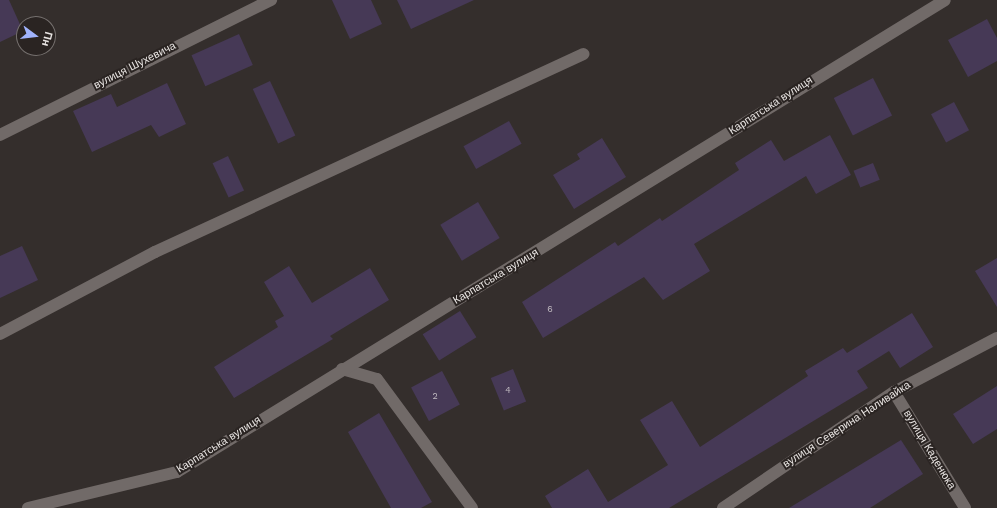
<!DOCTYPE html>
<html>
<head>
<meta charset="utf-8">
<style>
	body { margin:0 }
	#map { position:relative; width:997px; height:508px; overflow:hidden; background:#342e2c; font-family:"Work Sans",sans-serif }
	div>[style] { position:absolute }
	.building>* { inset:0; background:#463956; transform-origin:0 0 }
	.minor>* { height:12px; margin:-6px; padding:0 6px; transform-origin:6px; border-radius:6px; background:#716a68 }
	span { translate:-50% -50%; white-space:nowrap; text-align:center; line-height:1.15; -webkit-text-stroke:4px #2a2422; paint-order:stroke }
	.number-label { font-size:9px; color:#c0bac0 }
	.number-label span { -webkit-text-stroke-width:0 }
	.street-label { font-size:11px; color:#e9e5e3 }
	.north { position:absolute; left:16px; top:16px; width:40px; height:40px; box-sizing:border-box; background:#2a2422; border:1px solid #76716f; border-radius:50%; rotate:105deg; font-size:11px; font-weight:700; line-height:16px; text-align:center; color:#e9e5e3 }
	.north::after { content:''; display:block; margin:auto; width:14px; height:18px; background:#a0b3fd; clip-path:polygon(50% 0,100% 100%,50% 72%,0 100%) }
</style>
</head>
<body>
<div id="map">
	<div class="building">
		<i style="clip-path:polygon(0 0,9px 0,23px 31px,0 42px)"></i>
		<i style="clip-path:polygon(332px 0,371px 0,382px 24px,350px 39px)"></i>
		<i style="clip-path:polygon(397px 0,474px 0,411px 29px)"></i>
		<i style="clip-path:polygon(987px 19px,997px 38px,997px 61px,968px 77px,948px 40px)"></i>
		<i style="left:239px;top:34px;width:34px;height:52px;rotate:66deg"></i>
		<i style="left:873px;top:78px;width:42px;height:44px;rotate:63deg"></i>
		<i style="left:270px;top:81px;width:60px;height:19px;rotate:65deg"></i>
		<i style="clip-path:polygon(167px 83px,186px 124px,159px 137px,151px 125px,92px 152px,73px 111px,111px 94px,117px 107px)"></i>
		<i style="left:954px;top:102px;width:32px;height:26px;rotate:62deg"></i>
		<i style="left:509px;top:121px;width:26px;height:52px;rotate:61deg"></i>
		<i style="clip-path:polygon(830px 135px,851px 175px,816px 194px,806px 176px,694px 244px,710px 271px,663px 300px,644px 277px,543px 338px,522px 302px,615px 242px,618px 246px,660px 218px,662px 221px,739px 170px,735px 163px,771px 140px,784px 161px)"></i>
		<i style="clip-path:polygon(602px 138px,626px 177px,574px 209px,553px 175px,580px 159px,577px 154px)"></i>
		<i style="left:228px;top:156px;width:38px;height:17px;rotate:65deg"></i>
		<i style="left:873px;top:163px;width:18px;height:21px;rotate:68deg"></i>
		<i style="left:478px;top:202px;width:42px;height:44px;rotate:59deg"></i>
		<i style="clip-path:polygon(22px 246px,38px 280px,0 298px,0 256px)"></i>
		<i style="clip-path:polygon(997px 258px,997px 307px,975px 271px)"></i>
		<i style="clip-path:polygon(289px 266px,312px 303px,370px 268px,389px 300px,330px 336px,333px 339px,234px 398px,214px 367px,278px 327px,275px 321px,284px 316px,264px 282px)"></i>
		<i style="left:460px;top:311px;width:31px;height:44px;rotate:58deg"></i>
		<i style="clip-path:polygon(912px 313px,933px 347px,900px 368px,889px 351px,857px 371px,868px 388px,669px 508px,552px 508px,545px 496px,588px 469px,608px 502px,668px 465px,640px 420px,672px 401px,700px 447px,808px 376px,805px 371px,843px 348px,847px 353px)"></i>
		<i style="left:513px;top:369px;width:35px;height:24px;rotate:68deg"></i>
		<i style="left:442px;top:371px;width:38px;height:35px;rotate:62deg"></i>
		<i style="clip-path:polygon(997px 386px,997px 429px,973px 444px,953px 414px)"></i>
		<i style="clip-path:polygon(379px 413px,432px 502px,421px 508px,391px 508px,348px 432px)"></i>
		<i style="clip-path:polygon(901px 440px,923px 474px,870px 508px,789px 508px)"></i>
	</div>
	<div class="minor">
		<i style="left:0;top:135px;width:303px;rotate:-26.5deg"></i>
		<i style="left:0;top:334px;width:175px;rotate:-27.9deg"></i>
		<i style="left:155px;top:252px;width:472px;rotate:-24.8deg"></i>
		<i style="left:342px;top:369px;width:36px;rotate:16deg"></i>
		<i style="left:377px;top:379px;width:160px;rotate:53.6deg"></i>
		<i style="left:894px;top:392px;width:136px;rotate:58.5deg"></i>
		<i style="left:28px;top:508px;width:153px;rotate:-13.6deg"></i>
		<i style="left:177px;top:472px;width:901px;rotate:-31.57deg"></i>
		<i style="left:723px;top:508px;width:207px;rotate:-34.2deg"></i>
		<i style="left:894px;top:392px;width:116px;rotate:-27.7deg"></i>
	</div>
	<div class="number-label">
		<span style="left:550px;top:309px">6</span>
		<span style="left:508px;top:390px">4</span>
		<span style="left:435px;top:396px">2</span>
	</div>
	<div class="street-label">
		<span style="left:135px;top:66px;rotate:-27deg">вулиця Шухевича</span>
		<span style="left:771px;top:106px;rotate:-33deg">Карпатська вулиця</span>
		<span style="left:496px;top:277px;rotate:-31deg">Карпатська вулиця</span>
		<span style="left:847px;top:425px;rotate:-33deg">вулиця Северина Наливайка</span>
		<span style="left:219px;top:445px;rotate:-32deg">Карпатська вулиця</span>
		<span style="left:929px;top:450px;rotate:59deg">вулиця Каденюка</span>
	</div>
	<div class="north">Пн</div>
</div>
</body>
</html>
